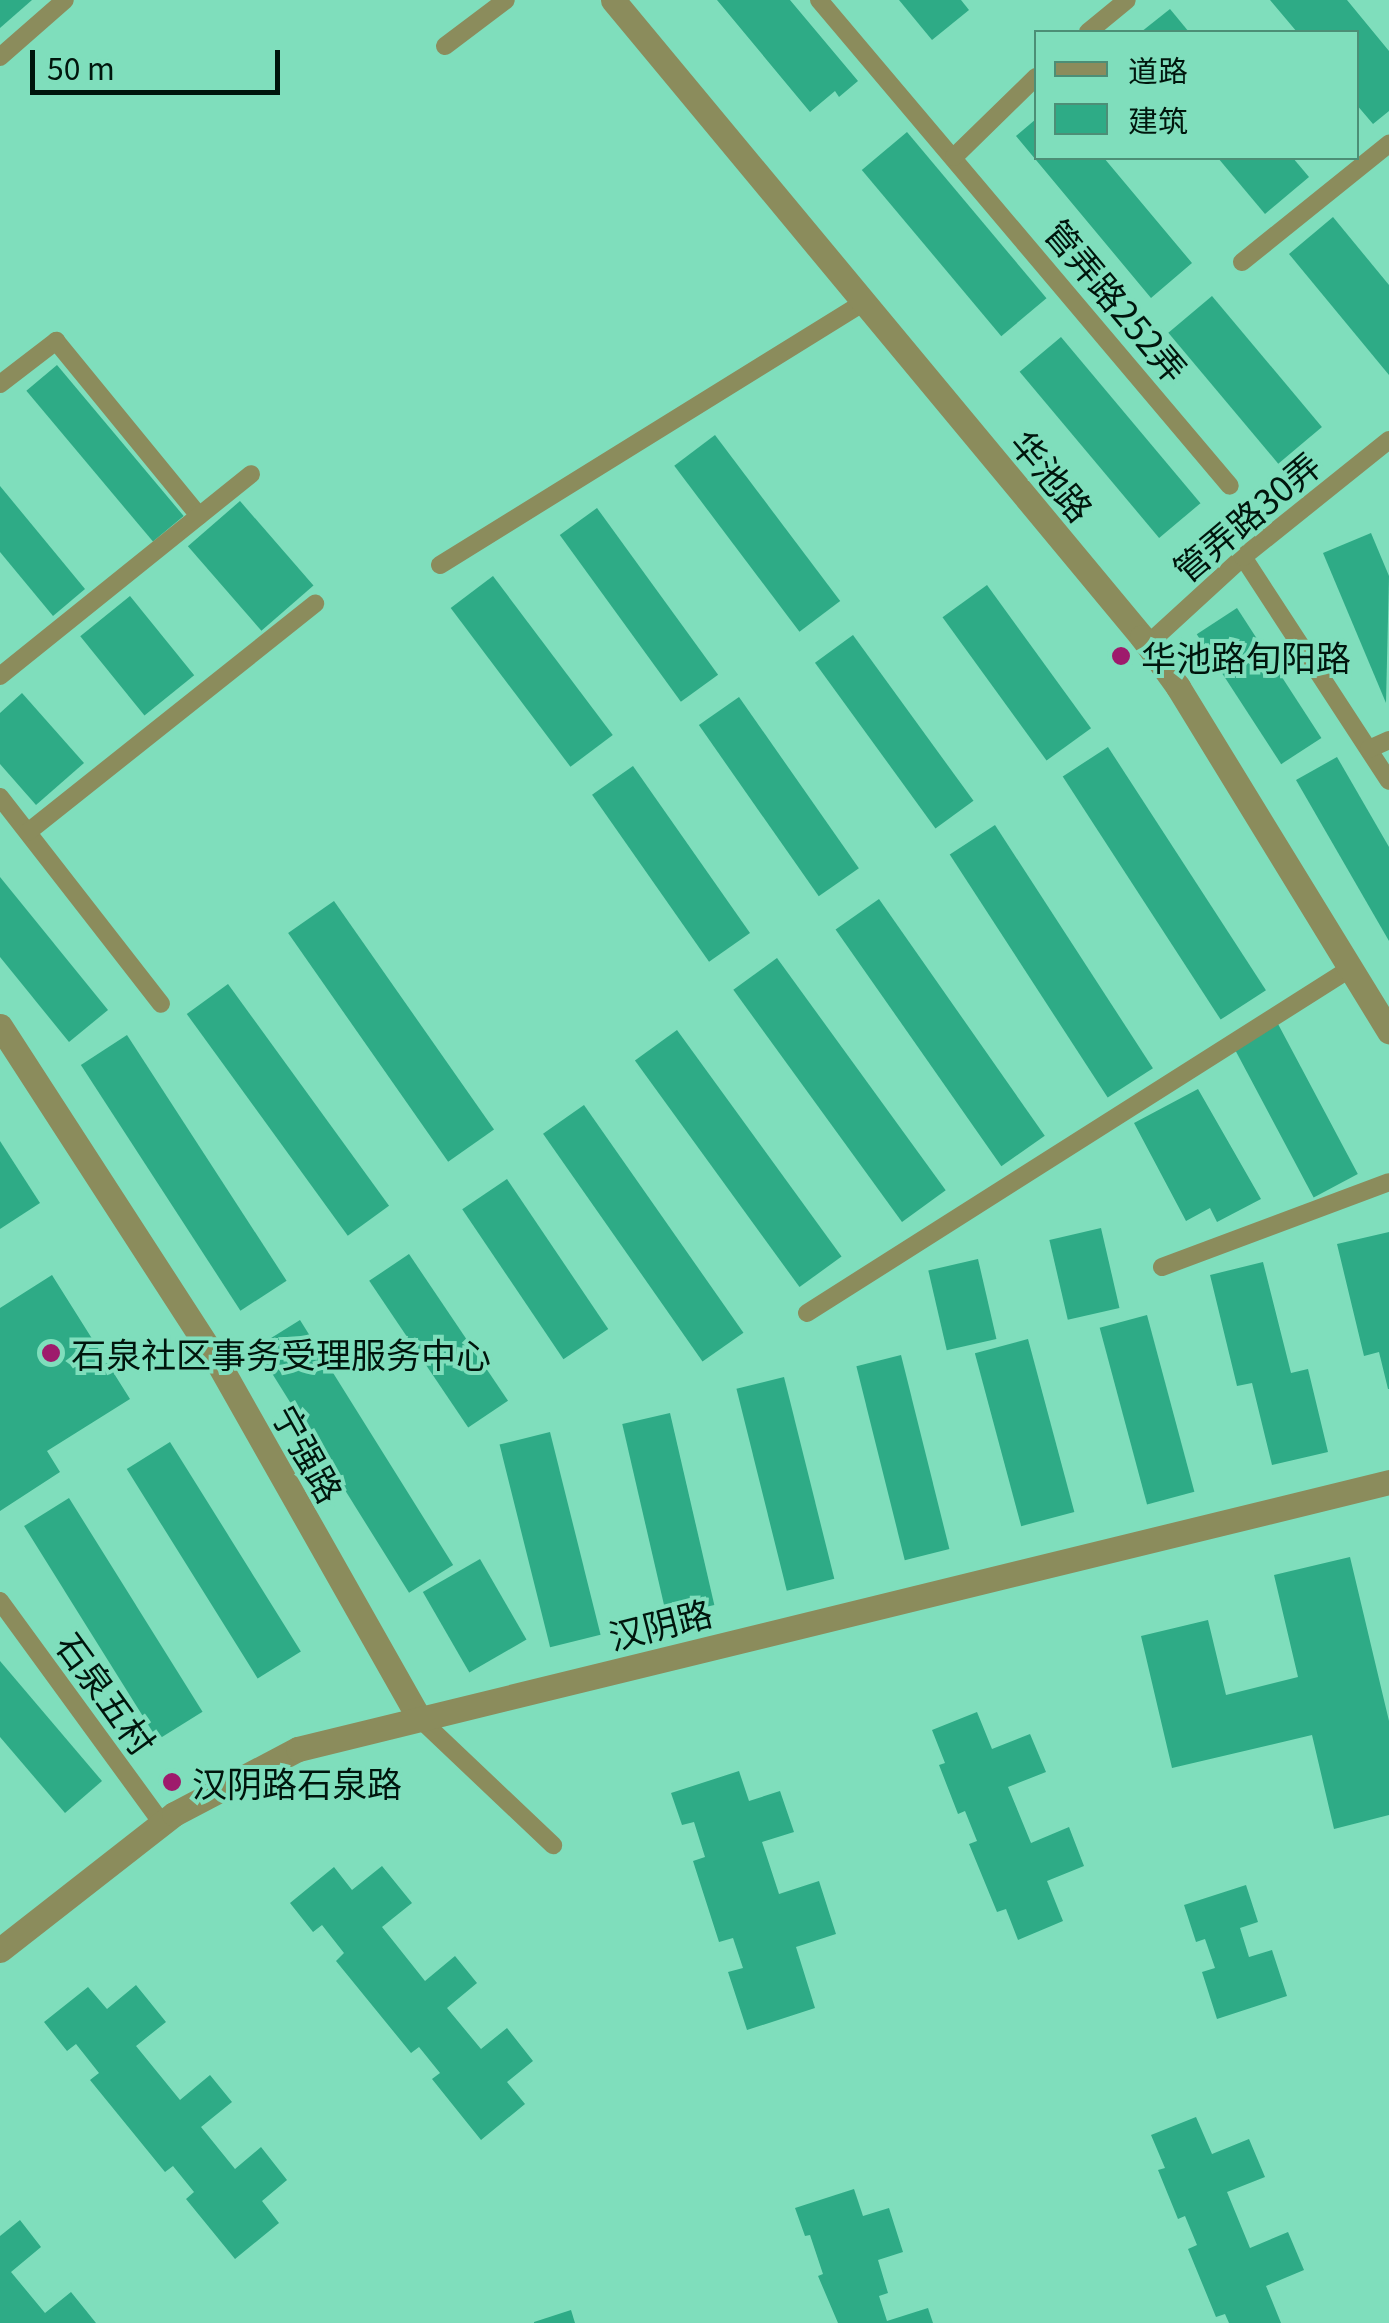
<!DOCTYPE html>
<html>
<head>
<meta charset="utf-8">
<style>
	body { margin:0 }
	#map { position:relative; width:1389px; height:2323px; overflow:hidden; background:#7fdebc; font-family:Georgia,"Noto Sans SC",serif }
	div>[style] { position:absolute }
	.building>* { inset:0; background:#2eab86; transform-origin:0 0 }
	.service>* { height:18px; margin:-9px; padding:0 9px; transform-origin:9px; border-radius:9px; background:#8b8c5c }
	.minor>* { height:25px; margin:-12.5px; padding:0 12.5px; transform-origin:12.5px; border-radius:12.5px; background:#8b8c5c }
	.dots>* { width:28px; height:28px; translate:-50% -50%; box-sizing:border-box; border:5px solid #7fdebc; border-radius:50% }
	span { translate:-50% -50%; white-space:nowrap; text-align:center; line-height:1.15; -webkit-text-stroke:8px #7fdebc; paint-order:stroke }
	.street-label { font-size:35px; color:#00160d }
	.poi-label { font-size:35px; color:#00160d }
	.left { translate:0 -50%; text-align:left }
	.legend { position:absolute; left:1034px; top:30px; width:325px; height:130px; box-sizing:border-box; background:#7fdebc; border:2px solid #4c8e76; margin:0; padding:12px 18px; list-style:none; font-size:30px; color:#00160d }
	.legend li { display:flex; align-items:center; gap:20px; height:50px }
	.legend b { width:50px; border:2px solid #4c8e76 }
	.scale { position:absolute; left:30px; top:50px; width:250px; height:45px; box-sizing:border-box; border:5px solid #00160d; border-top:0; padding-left:12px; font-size:30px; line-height:35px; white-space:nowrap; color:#00160d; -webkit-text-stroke:8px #7fdebc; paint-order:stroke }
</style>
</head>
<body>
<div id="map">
	<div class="building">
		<i style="clip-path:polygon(0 0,32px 0,0 28px)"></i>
		<i style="clip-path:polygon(717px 0,790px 0,858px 81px,839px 97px,835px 91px,810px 112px)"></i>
		<i style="clip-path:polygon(899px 0,961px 0,969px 10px,932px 40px)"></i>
		<i style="clip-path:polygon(1270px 0,1347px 0,1389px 51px,1389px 111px,1373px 124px,1356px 104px,1356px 32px,1297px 32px)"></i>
		<i style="clip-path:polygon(1170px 9px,1189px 32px,1141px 32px)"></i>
		<i style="clip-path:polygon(1036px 119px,1036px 158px,1104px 158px,1192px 263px,1151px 298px,1016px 136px)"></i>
		<i style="left:907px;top:132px;width:217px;height:59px;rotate:50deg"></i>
		<i style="clip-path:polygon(1218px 158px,1293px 158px,1309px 177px,1265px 214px)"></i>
		<i style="clip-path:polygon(1333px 217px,1389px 285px,1389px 375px,1289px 254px)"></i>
		<i style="left:1212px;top:296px;width:171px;height:57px;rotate:50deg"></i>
		<i style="left:1061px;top:337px;width:217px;height:54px;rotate:50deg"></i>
		<i style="left:57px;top:365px;width:197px;height:40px;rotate:50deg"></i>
		<i style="left:715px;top:435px;width:208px;height:51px;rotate:53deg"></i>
		<i style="clip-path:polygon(0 486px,85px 589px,53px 616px,0 552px)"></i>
		<i style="left:240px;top:501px;width:112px;height:69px;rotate:49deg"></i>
		<i style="left:597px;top:508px;width:206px;height:46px;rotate:54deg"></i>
		<i style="clip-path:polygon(1371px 533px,1389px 576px,1386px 703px,1323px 553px)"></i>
		<i style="left:493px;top:576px;width:199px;height:53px;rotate:53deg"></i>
		<i style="left:987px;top:585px;width:177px;height:55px;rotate:54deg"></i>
		<i style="left:130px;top:596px;width:102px;height:64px;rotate:51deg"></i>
		<i style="left:1237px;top:608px;width:155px;height:48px;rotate:57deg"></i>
		<i style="left:853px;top:635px;width:205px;height:47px;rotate:54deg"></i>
		<i style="clip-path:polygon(22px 693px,84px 763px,36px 805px,0 764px,0 713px)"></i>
		<i style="left:739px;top:697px;width:209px;height:49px;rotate:55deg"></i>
		<i style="left:1108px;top:747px;width:290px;height:54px;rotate:57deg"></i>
		<i style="clip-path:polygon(1337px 757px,1389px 847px,1389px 941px,1296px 780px)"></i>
		<i style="left:633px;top:766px;width:204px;height:50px;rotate:55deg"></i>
		<i style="left:995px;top:825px;width:290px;height:54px;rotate:57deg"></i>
		<i style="clip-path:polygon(0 877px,108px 1010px,69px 1042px,0 957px)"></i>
		<i style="left:879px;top:899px;width:289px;height:53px;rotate:55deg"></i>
		<i style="left:334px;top:901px;width:279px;height:56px;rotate:55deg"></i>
		<i style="left:777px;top:958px;width:287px;height:54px;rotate:54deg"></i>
		<i style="left:228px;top:984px;width:274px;height:51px;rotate:54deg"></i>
		<i style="left:1278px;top:1024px;width:170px;height:50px;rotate:62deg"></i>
		<i style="left:677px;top:1030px;width:280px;height:52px;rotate:54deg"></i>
		<i style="left:127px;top:1035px;width:293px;height:55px;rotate:57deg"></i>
		<i style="clip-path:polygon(1198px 1089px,1261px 1199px,1217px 1222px,1210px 1208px,1186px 1221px,1134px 1123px)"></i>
		<i style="left:584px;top:1105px;width:278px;height:50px;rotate:55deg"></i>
		<i style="clip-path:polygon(0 1141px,40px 1203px,0 1229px)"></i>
		<i style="left:507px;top:1179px;width:181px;height:54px;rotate:56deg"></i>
		<i style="left:1101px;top:1228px;width:82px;height:53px;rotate:77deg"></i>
		<i style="clip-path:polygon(1389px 1232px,1389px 1389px,1388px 1389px,1379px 1352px,1364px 1356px,1337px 1244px)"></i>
		<i style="left:409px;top:1254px;width:177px;height:48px;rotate:56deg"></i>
		<i style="left:978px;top:1259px;width:82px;height:51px;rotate:77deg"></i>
		<i style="clip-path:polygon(1263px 1262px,1291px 1373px,1308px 1369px,1328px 1452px,1272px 1465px,1252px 1383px,1237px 1386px,1210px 1275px)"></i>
		<i style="clip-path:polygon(52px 1275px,130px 1399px,47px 1451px,60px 1472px,0 1511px,0 1308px)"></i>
		<i style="left:1147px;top:1315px;width:183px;height:49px;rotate:75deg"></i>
		<i style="left:300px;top:1320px;width:289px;height:52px;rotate:58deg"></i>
		<i style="left:1028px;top:1339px;width:179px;height:55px;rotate:75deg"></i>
		<i style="left:901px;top:1355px;width:200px;height:46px;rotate:76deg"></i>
		<i style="left:784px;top:1377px;width:208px;height:49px;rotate:76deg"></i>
		<i style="left:670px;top:1413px;width:197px;height:49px;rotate:77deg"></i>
		<i style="left:550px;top:1432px;width:209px;height:52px;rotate:76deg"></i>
		<i style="left:170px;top:1442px;width:247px;height:51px;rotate:58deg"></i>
		<i style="left:69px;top:1498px;width:252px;height:53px;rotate:58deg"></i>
		<i style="clip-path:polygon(1350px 1557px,1389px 1721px,1389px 1815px,1334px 1829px,1312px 1735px,1172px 1768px,1141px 1636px,1208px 1620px,1226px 1695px,1298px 1677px,1274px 1575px)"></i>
		<i style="left:480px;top:1559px;width:93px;height:66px;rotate:60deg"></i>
		<i style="clip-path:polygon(0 1661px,102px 1781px,65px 1813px,0 1737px)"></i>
		<i style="clip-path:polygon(977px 1712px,992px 1749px,1030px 1734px,1046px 1772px,1008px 1787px,1031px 1843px,1069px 1827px,1084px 1866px,1047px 1881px,1063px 1921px,1018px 1940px,1006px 1909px,997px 1912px,969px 1844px,977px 1841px,965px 1811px,958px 1814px,939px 1765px,945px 1763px,932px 1730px)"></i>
		<i style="clip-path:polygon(739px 1771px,749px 1801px,780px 1791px,794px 1832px,762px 1842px,779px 1894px,819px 1881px,836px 1934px,796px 1947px,815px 2008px,747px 2030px,728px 1972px,743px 1968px,733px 1938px,719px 1942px,693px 1861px,705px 1857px,694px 1822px,682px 1825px,671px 1793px)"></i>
		<i style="clip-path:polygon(382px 1866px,412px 1903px,382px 1927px,425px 1981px,455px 1956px,477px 1983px,447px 2008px,481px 2049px,507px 2028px,533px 2061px,507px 2082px,525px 2104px,481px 2140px,432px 2079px,440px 2073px,419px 2047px,411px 2053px,336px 1961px,344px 1953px,322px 1925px,313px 1932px,290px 1903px,334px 1867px,352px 1890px)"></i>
		<i style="clip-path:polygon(1246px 1885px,1258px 1922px,1240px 1928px,1249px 1957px,1272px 1950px,1287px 1996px,1217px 2019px,1202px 1972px,1215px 1968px,1205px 1939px,1196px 1942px,1184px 1905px)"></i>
		<i style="clip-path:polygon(136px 1985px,166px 2022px,136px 2046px,180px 2100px,210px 2075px,232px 2102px,201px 2127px,235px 2169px,261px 2147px,287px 2180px,262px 2201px,279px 2223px,235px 2259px,186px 2199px,194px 2192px,173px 2166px,165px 2172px,90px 2080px,99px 2073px,76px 2044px,67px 2051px,44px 2022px,88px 1987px,107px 2009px)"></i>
		<i style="clip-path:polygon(1196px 2117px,1212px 2154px,1249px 2139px,1265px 2177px,1227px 2192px,1250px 2248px,1288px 2232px,1304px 2270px,1266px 2286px,1281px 2323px,1229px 2323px,1225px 2314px,1216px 2317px,1188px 2249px,1197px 2245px,1185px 2216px,1178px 2219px,1158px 2170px,1165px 2168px,1151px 2135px)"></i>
		<i style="clip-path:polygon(854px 2189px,863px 2216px,889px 2208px,903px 2252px,878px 2260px,888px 2293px,879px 2296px,887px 2321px,928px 2308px,933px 2323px,838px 2323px,818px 2276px,823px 2274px,810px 2235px,805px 2236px,795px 2208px)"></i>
		<i style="clip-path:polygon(20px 2220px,41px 2247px,11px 2272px,45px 2313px,71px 2292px,96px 2323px,0 2323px,0 2236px)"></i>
		<i style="clip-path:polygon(571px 2310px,575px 2323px,534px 2323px,534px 2322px)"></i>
	</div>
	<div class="service">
		<i style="left:819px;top:0;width:636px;rotate:49.78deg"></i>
		<i style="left:1088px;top:32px;width:50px;rotate:-39.4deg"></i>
		<i style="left:445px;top:46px;width:76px;rotate:-37deg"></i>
		<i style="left:0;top:57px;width:86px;rotate:-41.2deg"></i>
		<i style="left:954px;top:157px;width:115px;rotate:-44.3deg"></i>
		<i style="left:1242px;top:262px;width:189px;rotate:-38.8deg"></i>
		<i style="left:0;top:384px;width:71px;rotate:-37.5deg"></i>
		<i style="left:56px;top:341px;width:226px;rotate:50.7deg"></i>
		<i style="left:1243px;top:557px;width:267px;rotate:56.9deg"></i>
		<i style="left:440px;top:565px;width:499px;rotate:-31.8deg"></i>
		<i style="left:1148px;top:644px;width:129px;rotate:-42.5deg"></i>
		<i style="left:1243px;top:557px;width:187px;rotate:-38.7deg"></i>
		<i style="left:0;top:676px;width:322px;rotate:-38.8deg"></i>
		<i style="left:1369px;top:749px;width:22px;rotate:-24deg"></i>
		<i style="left:0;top:797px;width:262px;rotate:52.1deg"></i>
		<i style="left:28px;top:832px;width:367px;rotate:-38.5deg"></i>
		<i style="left:1162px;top:1267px;width:242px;rotate:-20.5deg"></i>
		<i style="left:807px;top:1313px;width:644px;rotate:-32.38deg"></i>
		<i style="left:0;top:1601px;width:275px;rotate:53.9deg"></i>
		<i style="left:419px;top:1718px;width:185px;rotate:43.5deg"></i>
	</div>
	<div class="minor">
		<i style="left:613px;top:0;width:828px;rotate:50.29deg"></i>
		<i style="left:1142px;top:637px;width:62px;rotate:54.2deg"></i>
		<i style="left:1178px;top:687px;width:404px;rotate:58.5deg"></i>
		<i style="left:0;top:1026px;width:399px;rotate:57.1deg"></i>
		<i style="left:217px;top:1361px;width:410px;rotate:60.5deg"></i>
		<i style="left:0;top:1950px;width:221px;rotate:-38deg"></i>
		<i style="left:174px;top:1814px;width:140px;rotate:-27.7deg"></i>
		<i style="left:298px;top:1749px;width:1123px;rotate:-13.75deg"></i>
	</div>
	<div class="dots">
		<i style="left:1121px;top:656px;background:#9e1b6c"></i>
		<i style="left:51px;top:1353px;background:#9e1b6c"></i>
		<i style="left:172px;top:1782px;background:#9e1b6c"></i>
	</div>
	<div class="street-label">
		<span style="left:1117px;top:300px;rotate:50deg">管弄路252弄</span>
		<span style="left:1053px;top:475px;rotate:50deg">华池路</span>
		<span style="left:1246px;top:516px;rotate:-40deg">管弄路30弄</span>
		<span style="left:309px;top:1453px;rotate:61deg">宁强路</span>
		<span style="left:660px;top:1623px;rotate:-14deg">汉阴路</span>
		<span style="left:107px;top:1693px;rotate:54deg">石泉五村</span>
	</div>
	<div class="poi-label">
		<span class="left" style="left:1141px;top:656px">华池路旬阳路</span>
		<span class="left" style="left:71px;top:1353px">石泉社区事务受理服务中心</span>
		<span class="left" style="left:192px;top:1782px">汉阴路石泉路</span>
	</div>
	<ul class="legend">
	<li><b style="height:12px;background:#8b8c5c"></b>道路</li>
	<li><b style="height:28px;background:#2eab86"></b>建筑</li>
	</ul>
	<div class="scale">50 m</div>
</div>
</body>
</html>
